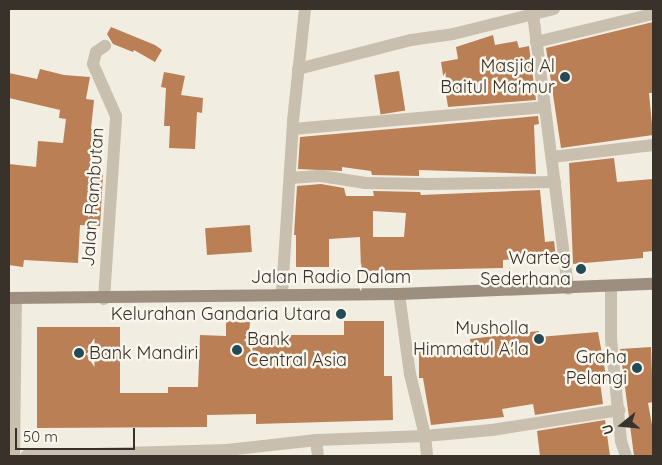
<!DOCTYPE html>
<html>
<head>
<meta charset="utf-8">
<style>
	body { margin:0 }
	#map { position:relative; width:662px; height:465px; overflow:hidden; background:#f1ede1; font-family:Quicksand,sans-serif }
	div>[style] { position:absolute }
	.building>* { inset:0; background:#bb7f55; transform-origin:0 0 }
	.minor>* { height:12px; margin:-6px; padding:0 6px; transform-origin:6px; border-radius:6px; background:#c9bfae }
	.secondary>* { height:12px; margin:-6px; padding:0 6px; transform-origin:6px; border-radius:6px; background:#9d8f7f }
	.dots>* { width:14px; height:14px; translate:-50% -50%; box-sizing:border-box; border:2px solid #f9f6ed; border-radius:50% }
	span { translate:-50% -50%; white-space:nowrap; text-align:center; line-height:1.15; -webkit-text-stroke:5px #f9f6ed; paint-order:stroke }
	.poi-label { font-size:18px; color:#38322b }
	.right { translate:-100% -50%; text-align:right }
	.left { translate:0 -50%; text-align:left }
	.street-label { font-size:18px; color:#38322b }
	.frame { position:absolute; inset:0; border:10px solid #38322b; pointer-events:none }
	.north { position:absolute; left:597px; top:400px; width:50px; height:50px; -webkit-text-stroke:4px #f9f6ed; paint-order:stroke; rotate:253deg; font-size:14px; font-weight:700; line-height:20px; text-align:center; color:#38322b }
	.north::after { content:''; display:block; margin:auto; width:18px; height:22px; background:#38322b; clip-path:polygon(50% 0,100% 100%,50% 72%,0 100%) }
	.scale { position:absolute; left:15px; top:428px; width:120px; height:22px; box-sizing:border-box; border:2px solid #38322b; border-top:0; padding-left:6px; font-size:15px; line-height:18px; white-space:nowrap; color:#38322b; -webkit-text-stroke:4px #f9f6ed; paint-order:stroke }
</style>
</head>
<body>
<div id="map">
	<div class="building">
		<i style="clip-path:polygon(653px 22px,653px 93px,649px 93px,653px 135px,561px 148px,546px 48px)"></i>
		<i style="clip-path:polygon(111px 27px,155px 45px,162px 50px,155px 62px,134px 50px,133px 52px,113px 44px,107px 34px)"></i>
		<i style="clip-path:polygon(493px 35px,495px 45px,517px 41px,519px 48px,529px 46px,536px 100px,448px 107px,441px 62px,458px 59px,456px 47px)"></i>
		<i style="clip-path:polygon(40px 69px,64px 75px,90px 77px,86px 99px,94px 100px,91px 129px,94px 129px,89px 174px,103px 174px,100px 226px,80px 225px,78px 263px,24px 260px,23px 267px,9px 265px,9px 164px,36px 167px,38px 141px,63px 143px,66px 119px,59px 118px,60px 110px,9px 98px,9px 73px,37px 79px)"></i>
		<i style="left:399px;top:71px;width:40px;height:25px;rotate:81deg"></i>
		<i style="clip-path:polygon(164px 72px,185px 76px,181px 95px,203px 98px,202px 113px,197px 112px,195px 149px,169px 148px,170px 126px,164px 126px,166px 88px,161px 87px)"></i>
		<i style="clip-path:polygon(538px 116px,539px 124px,534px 125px,536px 174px,419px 170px,419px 176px,372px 175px,371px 171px,342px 167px,342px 171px,298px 169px,300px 137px)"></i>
		<i style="clip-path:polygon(614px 158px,617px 182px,653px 179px,653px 251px,643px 252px,643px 258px,573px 264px,569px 163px)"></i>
		<i style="clip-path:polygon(evenodd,321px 184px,344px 188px,346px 196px,374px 196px,373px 191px,420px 192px,421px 195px,540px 190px,545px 242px,554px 241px,556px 257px,503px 260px,503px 268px,361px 271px,360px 237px,329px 239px,329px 267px,296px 267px,296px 235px,294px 235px,297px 186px,321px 184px,373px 211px,406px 213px,404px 237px,373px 237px,373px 211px)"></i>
		<i style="left:250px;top:225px;width:27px;height:45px;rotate:86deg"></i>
		<i style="clip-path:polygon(226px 321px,250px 322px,249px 335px,344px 335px,344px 321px,384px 321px,384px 376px,392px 376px,393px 420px,256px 424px,256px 414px,207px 415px,207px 427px,37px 428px,37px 327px,120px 327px,120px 393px,168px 393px,168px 387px,198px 387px,200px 335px,226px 336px)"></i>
		<i style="clip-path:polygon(539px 331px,539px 337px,598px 332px,607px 381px,600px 382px,603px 404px,535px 415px,533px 404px,502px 409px,504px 417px,431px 425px,423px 378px,419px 378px,419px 346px,471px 345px,470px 339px)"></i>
		<i style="clip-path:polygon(651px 347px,653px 402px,648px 403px,653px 430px,653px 456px,634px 456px,620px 349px)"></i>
		<i style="clip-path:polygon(605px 420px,610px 456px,540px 456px,537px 431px)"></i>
	</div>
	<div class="minor">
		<i style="left:533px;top:14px;width:277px;rotate:82.7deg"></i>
		<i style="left:536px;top:42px;width:120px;rotate:-13.5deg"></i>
		<i style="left:298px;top:69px;width:117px;rotate:-14.4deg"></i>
		<i style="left:411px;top:40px;width:42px;rotate:-8.1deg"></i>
		<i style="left:453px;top:34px;width:104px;rotate:-13.9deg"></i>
		<i style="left:293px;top:129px;width:253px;rotate:-5deg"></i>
		<i style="left:552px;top:157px;width:102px;rotate:-6.8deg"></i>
		<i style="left:290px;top:178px;width:31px;rotate:-4deg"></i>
		<i style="left:321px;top:176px;width:45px;rotate:9deg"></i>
		<i style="left:365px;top:183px;width:63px;rotate:0.9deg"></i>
		<i style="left:428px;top:184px;width:127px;rotate:-0.9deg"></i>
		<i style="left:611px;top:288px;width:51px;rotate:90deg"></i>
		<i style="left:611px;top:339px;width:102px;rotate:84.4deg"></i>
		<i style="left:621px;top:441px;width:16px;rotate:72deg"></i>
		<i style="left:282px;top:293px;width:172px;rotate:-86.3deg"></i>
		<i style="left:293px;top:121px;width:113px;rotate:-83.9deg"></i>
		<i style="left:399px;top:294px;width:81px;rotate:82.2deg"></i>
		<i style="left:410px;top:374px;width:64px;rotate:76.4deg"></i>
		<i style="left:425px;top:436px;width:20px;rotate:84deg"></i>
		<i style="left:104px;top:299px;width:183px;rotate:-86.2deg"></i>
		<i style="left:116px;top:116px;width:57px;rotate:-113.9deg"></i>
		<i style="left:93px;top:64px;width:12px;rotate:-76deg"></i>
		<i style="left:96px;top:52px;width:11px;rotate:-34deg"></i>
		<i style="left:316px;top:440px;width:16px;rotate:83deg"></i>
		<i style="left:14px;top:456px;width:158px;rotate:-89.3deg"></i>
		<i style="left:26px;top:456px;width:201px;rotate:-1.7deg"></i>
		<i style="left:227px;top:450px;width:90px;rotate:-6.4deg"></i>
		<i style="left:316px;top:440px;width:109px;rotate:-2.1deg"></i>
		<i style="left:425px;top:436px;width:67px;rotate:-5.1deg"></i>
		<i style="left:492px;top:430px;width:129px;rotate:-8.9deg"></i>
	</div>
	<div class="secondary">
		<i style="left:9px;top:298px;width:390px;rotate:-0.6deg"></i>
		<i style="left:399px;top:294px;width:254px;rotate:-2.3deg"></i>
	</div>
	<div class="dots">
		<i style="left:565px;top:77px;background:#244a56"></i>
		<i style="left:581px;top:269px;background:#244a56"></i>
		<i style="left:341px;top:314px;background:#244a56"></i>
		<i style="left:539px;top:339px;background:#244a56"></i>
		<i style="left:237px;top:350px;background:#244a56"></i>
		<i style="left:79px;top:353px;background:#244a56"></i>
		<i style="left:637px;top:368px;background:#244a56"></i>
	</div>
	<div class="poi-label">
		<span class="right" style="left:555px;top:77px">Masjid Al<br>Baitul Ma'mur</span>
		<span class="right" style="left:571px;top:269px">Warteg<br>Sederhana</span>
		<span class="right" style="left:331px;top:314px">Kelurahan Gandaria Utara</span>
		<span class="right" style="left:529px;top:339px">Musholla<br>Himmatul A'la</span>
		<span class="left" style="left:247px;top:350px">Bank<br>Central Asia</span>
		<span class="left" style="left:89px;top:353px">Bank Mandiri</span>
		<span class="right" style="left:627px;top:368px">Graha<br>Pelangi</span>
	</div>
	<div class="street-label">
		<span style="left:93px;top:197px;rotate:-86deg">Jalan Rambutan</span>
		<span style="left:331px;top:277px">Jalan Radio Dalam</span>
	</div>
	<div class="frame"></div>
	<div class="north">U</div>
	<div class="scale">50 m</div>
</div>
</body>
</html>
